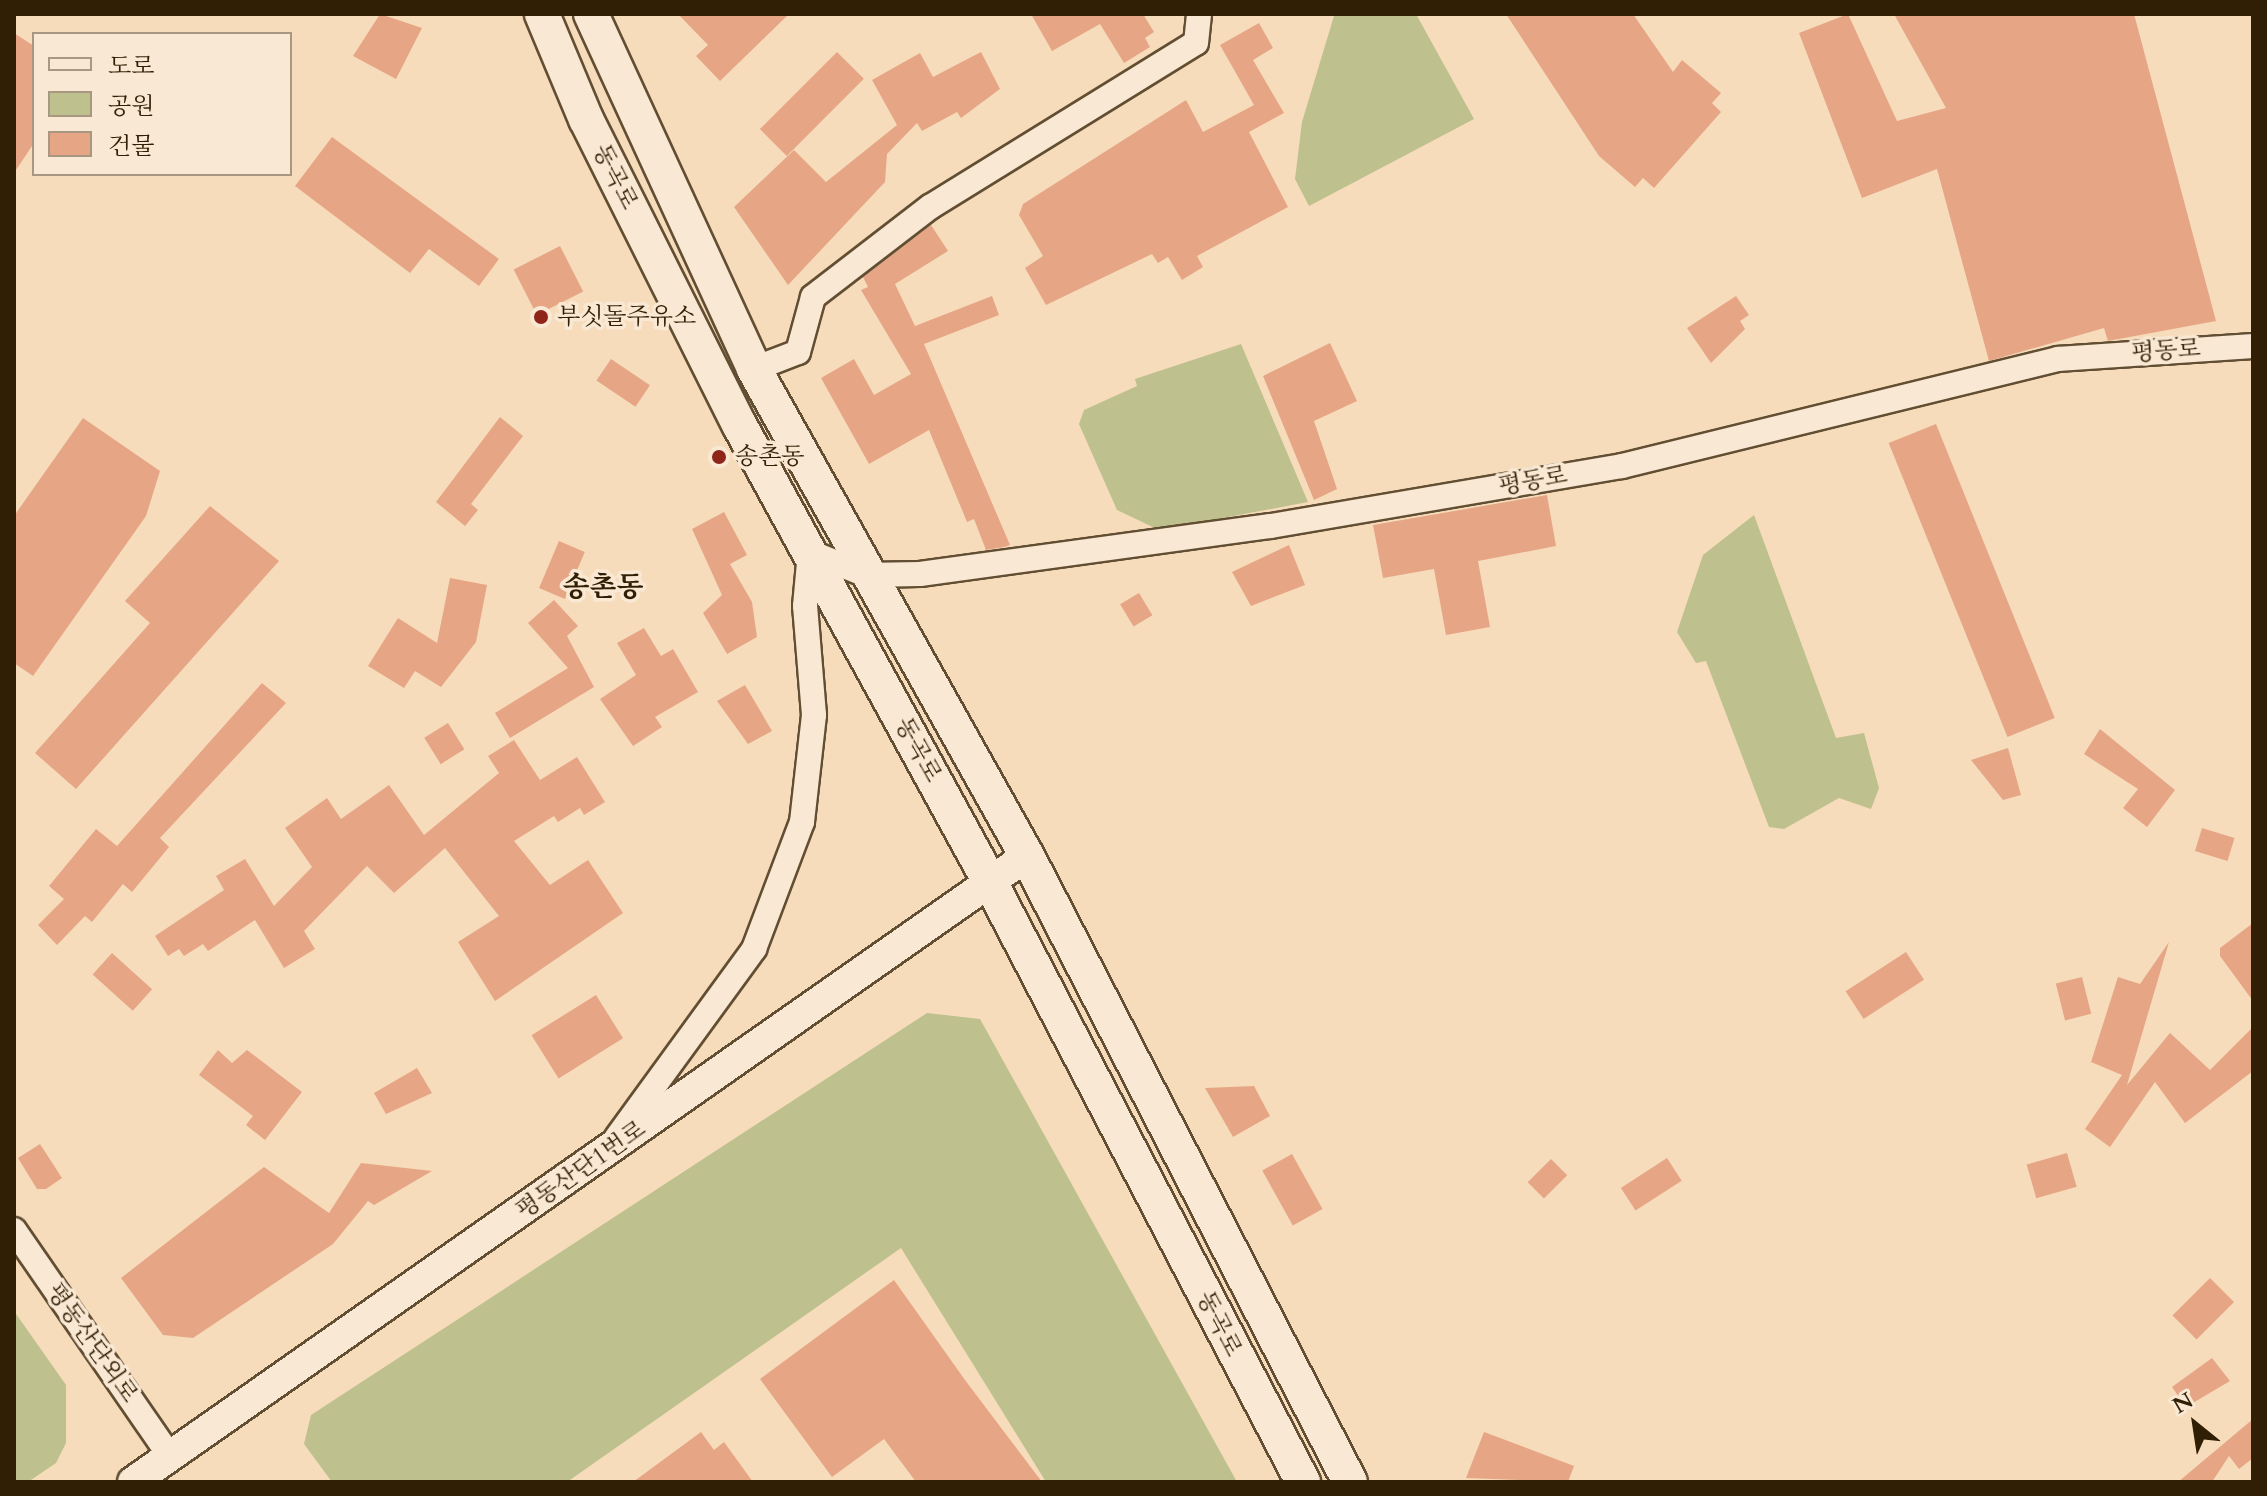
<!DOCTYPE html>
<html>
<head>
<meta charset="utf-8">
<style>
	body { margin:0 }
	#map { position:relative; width:2267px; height:1496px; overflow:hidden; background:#f6dcbb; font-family:Cardo,"Noto Serif KR",serif }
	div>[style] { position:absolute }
	.green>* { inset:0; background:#bec08e }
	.building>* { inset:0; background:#e6a686; transform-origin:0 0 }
	.roads { filter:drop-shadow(2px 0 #624e32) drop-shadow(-2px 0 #624e32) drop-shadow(0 2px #624e32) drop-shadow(0 -2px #624e32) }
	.minor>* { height:24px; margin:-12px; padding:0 12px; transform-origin:12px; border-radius:12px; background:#f9e8d3 }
	.tertiary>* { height:30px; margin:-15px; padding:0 15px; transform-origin:15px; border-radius:15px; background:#f9e8d3 }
	.secondary>* { height:34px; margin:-17px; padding:0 17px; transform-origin:17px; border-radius:17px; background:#f9e8d3 }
	.dots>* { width:22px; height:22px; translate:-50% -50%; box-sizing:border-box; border:4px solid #f9e8d3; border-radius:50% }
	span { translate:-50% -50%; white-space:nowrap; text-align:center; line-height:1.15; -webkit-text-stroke:7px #f9e8d3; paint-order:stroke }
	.street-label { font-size:24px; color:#311f05 }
	.poi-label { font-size:24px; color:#311f05 }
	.left { translate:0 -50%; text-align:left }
	.quarter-label { font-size:28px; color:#311f05; font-weight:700 }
	.frame { position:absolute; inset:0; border:16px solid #311f05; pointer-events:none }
	.legend { position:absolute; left:32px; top:32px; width:260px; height:144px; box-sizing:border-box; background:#f9e8d3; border:2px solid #a99881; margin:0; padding:10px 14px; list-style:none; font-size:24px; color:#311f05 }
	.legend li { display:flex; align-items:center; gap:16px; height:40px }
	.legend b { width:40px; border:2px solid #a99881 }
	.north { position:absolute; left:2155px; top:1384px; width:80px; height:80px; -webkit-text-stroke:6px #f9e8d3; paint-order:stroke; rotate:330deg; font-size:22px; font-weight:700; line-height:32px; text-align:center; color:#311f05 }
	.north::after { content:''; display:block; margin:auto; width:28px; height:36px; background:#311f05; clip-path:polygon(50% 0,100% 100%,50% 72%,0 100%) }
</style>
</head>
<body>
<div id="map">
	<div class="green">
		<i style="clip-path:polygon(1416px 14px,1474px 119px,1309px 206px,1295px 179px,1302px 122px,1334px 16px)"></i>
		<i style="clip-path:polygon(1241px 344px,1308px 502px,1159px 530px,1117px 510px,1079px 424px,1084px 410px,1137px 386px,1135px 379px)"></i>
		<i style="clip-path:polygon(1754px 515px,1836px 738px,1864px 733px,1879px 788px,1871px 809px,1839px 798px,1784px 829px,1769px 827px,1706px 661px,1696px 663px,1677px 632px,1703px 555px)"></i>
		<i style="clip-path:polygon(927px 1013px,980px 1019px,1237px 1482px,1046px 1482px,901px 1248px,567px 1482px,332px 1482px,304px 1444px,311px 1415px)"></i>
		<i style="clip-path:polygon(14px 1311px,66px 1385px,66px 1443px,56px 1463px,28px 1482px,14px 1482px)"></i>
	</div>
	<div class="building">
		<i style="clip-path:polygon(380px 14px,422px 28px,396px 79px,353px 56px)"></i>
		<i style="clip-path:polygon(678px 14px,789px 14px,720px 81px,696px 56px,708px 45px)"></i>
		<i style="clip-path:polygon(1031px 14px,1143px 14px,1154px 32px,1145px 38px,1150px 47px,1124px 63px,1100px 24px,1052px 51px)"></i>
		<i style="clip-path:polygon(1506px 14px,1633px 14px,1673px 72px,1682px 60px,1721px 93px,1712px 103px,1721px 112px,1654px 188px,1643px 178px,1635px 187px,1599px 156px)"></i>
		<i style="clip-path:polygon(1848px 14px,1897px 121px,1946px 108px,1894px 14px,2134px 14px,2216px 321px,2108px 341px,2104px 328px,1989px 361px,1937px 169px,1862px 198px,1799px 33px)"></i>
		<i style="clip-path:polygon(1259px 23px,1273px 48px,1253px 60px,1284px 113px,1249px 132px,1288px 207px,1197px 256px,1203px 267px,1182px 280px,1168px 257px,1158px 263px,1152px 254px,1046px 305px,1025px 268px,1043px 256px,1019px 215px,1023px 204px,1186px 100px,1203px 132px,1254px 105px,1220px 45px)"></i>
		<i style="clip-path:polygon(14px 33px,34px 46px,34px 143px,14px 173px)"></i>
		<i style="left:837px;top:52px;width:38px;height:109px;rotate:45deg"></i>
		<i style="clip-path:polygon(981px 52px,1000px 89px,961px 118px,957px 112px,922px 131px,917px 123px,887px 154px,885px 182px,788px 285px,734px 207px,794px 150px,826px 182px,897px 125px,872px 80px,920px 53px,933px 77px)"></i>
		<i style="clip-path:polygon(332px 137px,499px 259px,479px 286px,429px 249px,410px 273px,295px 186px)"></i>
		<i style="clip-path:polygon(931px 225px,948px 251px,895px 284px,915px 326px,992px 296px,999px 315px,924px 344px,1010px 545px,1004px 547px,986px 550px,974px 519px,967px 522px,929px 430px,869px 464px,821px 378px,854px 359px,874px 395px,911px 374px,861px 290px,868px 287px,863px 277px)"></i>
		<i style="left:560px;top:246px;width:51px;height:52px;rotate:63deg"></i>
		<i style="clip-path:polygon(1736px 296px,1749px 315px,1740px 321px,1745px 329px,1711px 363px,1687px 328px)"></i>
		<i style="clip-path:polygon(1330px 343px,1357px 401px,1314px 421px,1337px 489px,1314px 500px,1263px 376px)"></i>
		<i style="left:611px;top:359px;width:47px;height:26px;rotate:34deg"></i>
		<i style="clip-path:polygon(500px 417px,523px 436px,471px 504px,478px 510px,465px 526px,436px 502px)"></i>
		<i style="clip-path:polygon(83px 418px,160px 471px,146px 516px,33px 676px,14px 663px,14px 516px)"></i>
		<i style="left:1936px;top:424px;width:317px;height:51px;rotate:68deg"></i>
		<i style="clip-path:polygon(1547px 495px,1556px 546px,1478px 561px,1490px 627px,1446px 635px,1434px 569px,1383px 578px,1373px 525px)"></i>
		<i style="clip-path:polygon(210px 506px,279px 561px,76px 789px,35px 753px,150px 623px,125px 601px)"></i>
		<i style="clip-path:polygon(724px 512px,747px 555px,730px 564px,752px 602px,757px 637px,727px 654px,703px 613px,722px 595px,692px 529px)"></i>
		<i style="left:559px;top:541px;width:28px;height:51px;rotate:23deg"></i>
		<i style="clip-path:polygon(1289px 545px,1305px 585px,1251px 606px,1232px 572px)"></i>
		<i style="clip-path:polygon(450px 578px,487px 585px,476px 642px,441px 687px,415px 671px,404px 688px,368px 666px,398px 618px,437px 643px)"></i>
		<i style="left:1139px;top:593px;width:26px;height:22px;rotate:59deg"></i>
		<i style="clip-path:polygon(554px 600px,578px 626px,567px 636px,594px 687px,510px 738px,495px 713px,568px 668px,528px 623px)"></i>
		<i style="clip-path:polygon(644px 628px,661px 656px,673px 649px,698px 692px,655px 717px,662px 727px,633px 746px,600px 699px,636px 675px,617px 643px)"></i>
		<i style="clip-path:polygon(262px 683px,286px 703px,160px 838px,169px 847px,132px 892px,123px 884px,92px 922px,85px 916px,57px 945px,38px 925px,64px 899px,49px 886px,96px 829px,117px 846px)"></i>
		<i style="clip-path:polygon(745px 685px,772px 731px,748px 744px,717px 701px)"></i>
		<i style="left:448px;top:723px;width:31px;height:28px;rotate:58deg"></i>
		<i style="clip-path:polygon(2100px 729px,2175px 790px,2147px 827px,2123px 808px,2138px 789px,2084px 754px)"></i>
		<i style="clip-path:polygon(514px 740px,540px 780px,577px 757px,605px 802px,584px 815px,580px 808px,558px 822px,554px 816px,514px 841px,550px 885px,588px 860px,623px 913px,495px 1001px,458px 942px,499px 916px,445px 848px,394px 893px,367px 866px,304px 931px,315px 949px,284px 968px,255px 920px,208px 951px,203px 944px,184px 956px,179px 949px,168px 956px,155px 936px,224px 890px,216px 876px,245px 859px,274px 906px,312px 867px,285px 828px,327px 798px,341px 819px,389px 785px,424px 835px,499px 773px,488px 756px)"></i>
		<i style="clip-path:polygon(2008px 748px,2021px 795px,2003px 800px,1971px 760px)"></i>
		<i style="left:2202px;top:828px;width:34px;height:24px;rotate:17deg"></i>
		<i style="clip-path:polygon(2253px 923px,2253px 1001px,2220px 956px,2220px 948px)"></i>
		<i style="clip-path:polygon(2169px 942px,2127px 1085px,2170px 1033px,2210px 1070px,2253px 1027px,2253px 1071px,2185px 1123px,2155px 1082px,2110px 1147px,2085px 1129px,2122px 1075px,2091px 1062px,2118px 977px,2140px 984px)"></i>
		<i style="left:1906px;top:952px;width:33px;height:72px;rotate:57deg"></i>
		<i style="left:112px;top:953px;width:54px;height:29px;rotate:42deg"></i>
		<i style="left:2082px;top:977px;width:38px;height:27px;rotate:76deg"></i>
		<i style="left:596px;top:995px;width:51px;height:76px;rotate:58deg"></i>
		<i style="clip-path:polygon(218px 1050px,232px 1063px,247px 1050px,302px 1092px,265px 1140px,246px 1125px,253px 1116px,199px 1075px)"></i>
		<i style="clip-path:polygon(417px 1068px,432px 1093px,386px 1114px,374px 1093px)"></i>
		<i style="clip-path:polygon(1254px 1086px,1270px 1116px,1233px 1137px,1205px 1088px)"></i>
		<i style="clip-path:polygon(40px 1144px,62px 1178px,46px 1189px,37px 1189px,18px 1158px)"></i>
		<i style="left:2067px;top:1153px;width:35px;height:42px;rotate:74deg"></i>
		<i style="left:1292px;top:1154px;width:63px;height:34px;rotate:61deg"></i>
		<i style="left:1667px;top:1158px;width:27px;height:55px;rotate:57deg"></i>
		<i style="left:1551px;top:1159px;width:23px;height:33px;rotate:45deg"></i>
		<i style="clip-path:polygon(361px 1163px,432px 1171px,374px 1205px,368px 1201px,333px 1244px,193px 1338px,163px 1335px,121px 1278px,264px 1167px,329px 1213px)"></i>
		<i style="left:2210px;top:1278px;width:34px;height:53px;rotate:45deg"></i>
		<i style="clip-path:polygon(894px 1280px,965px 1380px,1042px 1482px,916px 1482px,884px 1439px,832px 1477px,760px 1379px)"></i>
		<i style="clip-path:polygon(2212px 1358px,2230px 1381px,2186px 1407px,2172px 1387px)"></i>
		<i style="clip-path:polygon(2253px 1419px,2253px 1458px,2239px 1469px,2229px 1456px,2212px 1482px,2178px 1482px)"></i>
		<i style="clip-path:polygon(701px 1432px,714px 1450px,724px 1442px,753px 1482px,633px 1482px)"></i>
		<i style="clip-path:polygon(1484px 1432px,1574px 1466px,1568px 1482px,1466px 1478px)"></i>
	</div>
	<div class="roads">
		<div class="minor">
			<i style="left:754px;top:369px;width:47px;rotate:-21.1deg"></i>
			<i style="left:798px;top:352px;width:57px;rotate:-74.7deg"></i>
			<i style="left:813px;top:297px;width:148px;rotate:-37.6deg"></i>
			<i style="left:930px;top:207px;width:312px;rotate:-31.7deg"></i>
			<i style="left:1196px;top:43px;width:29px;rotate:-84deg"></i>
			<i style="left:617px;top:1137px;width:233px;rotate:-53.9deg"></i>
			<i style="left:754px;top:949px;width:136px;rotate:-69.3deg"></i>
			<i style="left:802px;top:822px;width:108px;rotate:-83.6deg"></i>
			<i style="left:814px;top:715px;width:109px;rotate:-94.7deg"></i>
			<i style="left:805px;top:606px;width:54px;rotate:-84.7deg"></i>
			<i style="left:810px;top:552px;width:61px;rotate:22.3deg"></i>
			<i style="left:866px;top:575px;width:54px;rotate:-1.1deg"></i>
			<i style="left:920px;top:574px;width:354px;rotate:-7.8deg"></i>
			<i style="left:1271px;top:526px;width:356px;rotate:-9.7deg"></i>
			<i style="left:1622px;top:466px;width:449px;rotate:-13.8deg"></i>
			<i style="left:2058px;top:359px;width:195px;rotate:-3.8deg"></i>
			<i style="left:14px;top:1230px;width:275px;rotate:55.4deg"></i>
		</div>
		<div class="tertiary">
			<i style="left:133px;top:1482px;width:1091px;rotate:-35deg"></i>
		</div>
		<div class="secondary">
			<i style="left:542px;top:14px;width:114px;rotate:67.3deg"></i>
			<i style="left:586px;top:119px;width:343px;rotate:63.4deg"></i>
			<i style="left:740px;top:426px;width:520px;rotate:61.27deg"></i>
			<i style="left:990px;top:882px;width:677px;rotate:62.45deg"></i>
			<i style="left:591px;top:14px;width:391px;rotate:65.3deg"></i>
			<i style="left:754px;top:369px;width:558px;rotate:60.73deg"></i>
			<i style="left:1027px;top:856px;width:704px;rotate:62.71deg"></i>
		</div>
	</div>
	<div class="dots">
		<i style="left:541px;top:317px;background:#8f2418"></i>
		<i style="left:719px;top:457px;background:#8f2418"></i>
	</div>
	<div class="street-label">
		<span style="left:615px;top:177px;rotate:63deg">동곡로</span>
		<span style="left:2166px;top:351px;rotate:-4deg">평동로</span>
		<span style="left:1533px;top:481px;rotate:-10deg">평동로</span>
		<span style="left:918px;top:750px;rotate:61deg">동곡로</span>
		<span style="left:581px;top:1170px;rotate:-35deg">평동산단1번로</span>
		<span style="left:1219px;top:1324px;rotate:63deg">동곡로</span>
		<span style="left:92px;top:1343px;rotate:55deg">평동산단외로</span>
	</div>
	<div class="poi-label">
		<span class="left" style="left:557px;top:317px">부싯돌주유소</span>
		<span class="left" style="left:735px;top:457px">송촌동</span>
	</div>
	<div class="quarter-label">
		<span style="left:603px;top:587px">송촌동</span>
	</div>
	<div class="frame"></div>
	<ul class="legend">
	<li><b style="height:10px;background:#f9e8d3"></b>도로</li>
	<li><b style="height:22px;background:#bec08e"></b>공원</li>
	<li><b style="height:22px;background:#e6a686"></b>건물</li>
	</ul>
	<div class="north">N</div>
</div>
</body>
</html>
